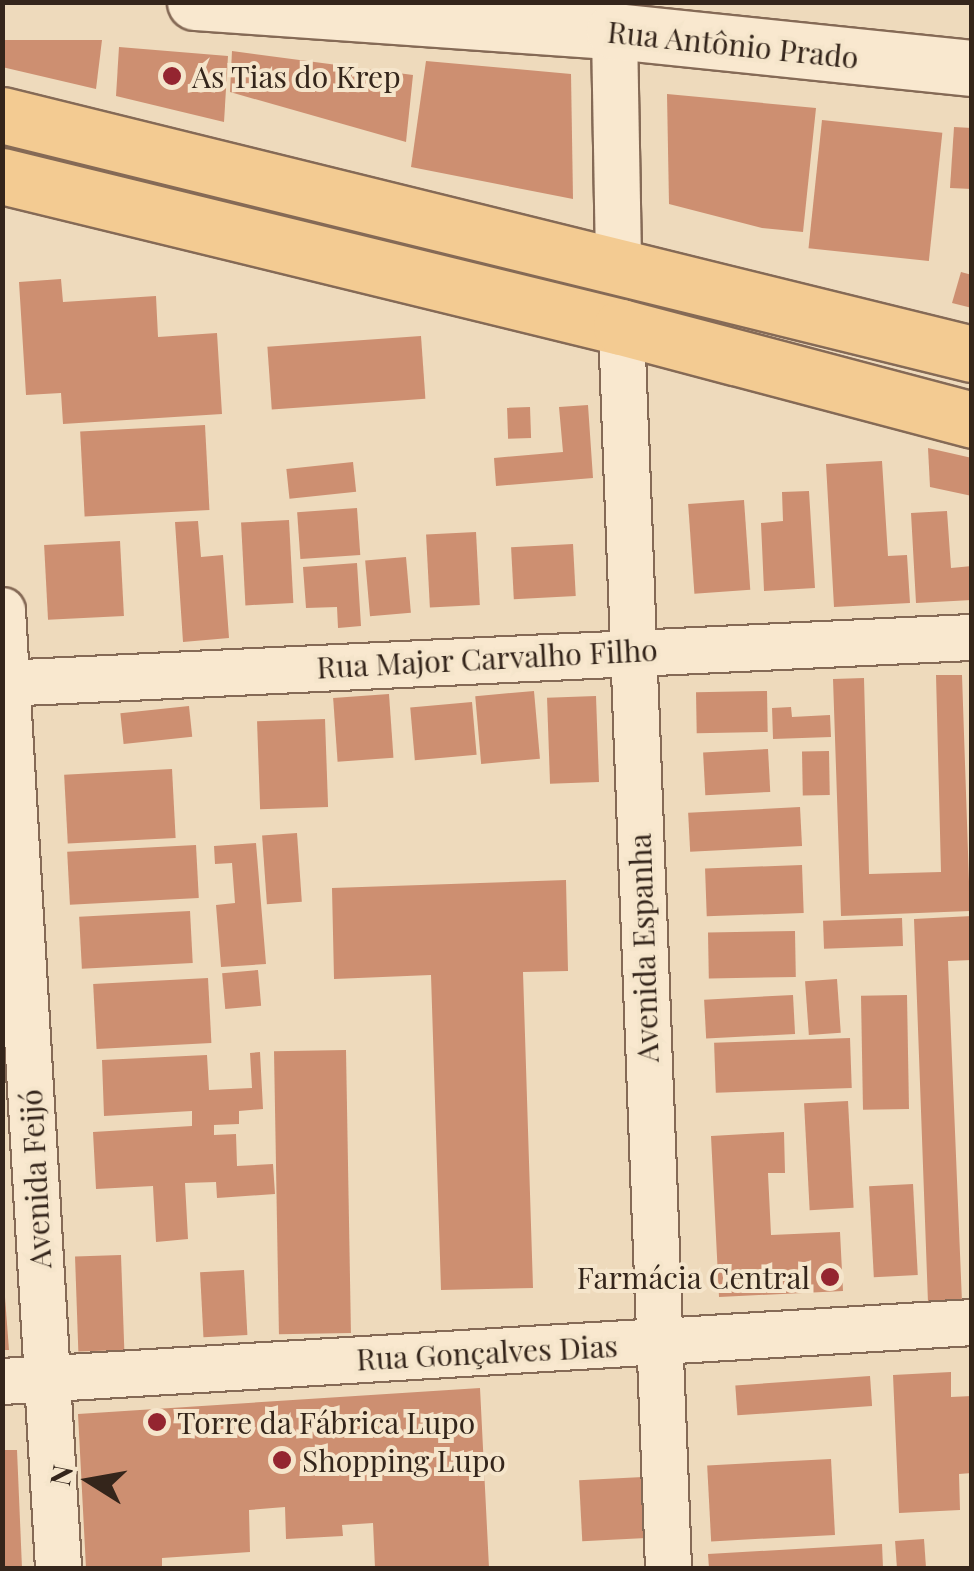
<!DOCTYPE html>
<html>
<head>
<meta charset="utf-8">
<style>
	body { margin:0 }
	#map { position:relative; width:974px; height:1571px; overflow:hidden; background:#eedabc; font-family:"Playfair Display",serif }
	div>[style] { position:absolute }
	.building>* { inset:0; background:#cd8f71; transform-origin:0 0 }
	.roads { filter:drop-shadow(2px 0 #856a56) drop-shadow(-2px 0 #856a56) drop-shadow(0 2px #856a56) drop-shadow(0 -2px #856a56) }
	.minor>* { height:45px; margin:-22.5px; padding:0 22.5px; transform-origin:22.5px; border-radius:22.5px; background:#f9e8cf }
	.secondary>* { height:55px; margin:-27.5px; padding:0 27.5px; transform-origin:27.5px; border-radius:27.5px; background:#f9e8cf }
	.primary>* { height:55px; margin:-27.5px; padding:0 27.5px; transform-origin:27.5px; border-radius:27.5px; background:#f3cb92 }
	.dots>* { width:28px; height:28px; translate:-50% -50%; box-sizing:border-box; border:5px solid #f5e5cb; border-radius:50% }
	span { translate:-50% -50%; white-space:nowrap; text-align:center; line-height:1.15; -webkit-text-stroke:8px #f5e5cb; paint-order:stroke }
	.street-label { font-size:30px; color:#34251b }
	.poi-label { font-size:30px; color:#34251b }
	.left { translate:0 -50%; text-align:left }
	.right { translate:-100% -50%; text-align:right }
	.frame { position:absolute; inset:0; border:5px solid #34251b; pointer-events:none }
	.north { position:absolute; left:40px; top:1431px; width:100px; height:100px; -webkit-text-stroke:8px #f5e5cb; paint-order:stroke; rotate:281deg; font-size:28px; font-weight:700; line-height:40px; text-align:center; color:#34251b }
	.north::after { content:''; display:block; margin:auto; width:35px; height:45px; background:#34251b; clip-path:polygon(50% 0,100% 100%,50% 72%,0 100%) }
</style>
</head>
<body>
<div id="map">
	<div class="building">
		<i style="clip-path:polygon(2px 40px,102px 40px,96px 89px,2px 67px)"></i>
		<i style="clip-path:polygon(119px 47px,228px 56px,224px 122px,116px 96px)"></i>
		<i style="clip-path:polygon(232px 51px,413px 75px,406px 142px,230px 92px)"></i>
		<i style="clip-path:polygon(426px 61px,571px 74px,573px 199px,411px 167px)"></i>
		<i style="clip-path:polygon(667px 94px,816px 108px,803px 232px,762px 228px,669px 204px)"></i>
		<i style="left:822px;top:120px;width:121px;height:129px;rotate:6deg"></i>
		<i style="clip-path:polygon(954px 127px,972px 128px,972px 189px,950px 188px)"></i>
		<i style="clip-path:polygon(961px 272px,972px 275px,972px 308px,952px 303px)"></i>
		<i style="clip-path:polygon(61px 279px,63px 302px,156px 296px,158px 337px,217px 333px,222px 414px,63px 424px,61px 393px,26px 395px,19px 282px)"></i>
		<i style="left:421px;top:336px;width:63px;height:154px;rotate:86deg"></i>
		<i style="clip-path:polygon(588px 405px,593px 478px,496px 486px,494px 458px,563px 452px,559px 407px)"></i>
		<i style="left:530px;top:407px;width:31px;height:23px;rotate:88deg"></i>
		<i style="left:205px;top:425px;width:85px;height:125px;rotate:87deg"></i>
		<i style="clip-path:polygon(928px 448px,972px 458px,972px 496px,930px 487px)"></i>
		<i style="clip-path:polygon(882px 461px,888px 556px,907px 555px,910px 603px,834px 607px,826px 464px)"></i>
		<i style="left:353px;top:462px;width:30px;height:67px;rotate:84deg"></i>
		<i style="clip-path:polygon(809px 491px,815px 588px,764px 591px,761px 523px,783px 521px,782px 492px)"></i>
		<i style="left:744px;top:500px;width:90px;height:56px;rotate:86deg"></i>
		<i style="left:357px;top:508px;width:47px;height:60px;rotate:86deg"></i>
		<i style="clip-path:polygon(947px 511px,951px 568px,972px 566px,972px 600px,916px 603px,911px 513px)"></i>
		<i style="left:289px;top:520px;width:83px;height:48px;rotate:87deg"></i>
		<i style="clip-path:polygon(198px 521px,201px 557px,223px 555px,229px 638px,183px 642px,175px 522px)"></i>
		<i style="left:476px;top:532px;width:73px;height:50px;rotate:87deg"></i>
		<i style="left:120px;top:541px;width:75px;height:76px;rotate:87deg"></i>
		<i style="left:573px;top:544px;width:52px;height:62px;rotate:87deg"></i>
		<i style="left:406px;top:557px;width:56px;height:41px;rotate:85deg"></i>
		<i style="clip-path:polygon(357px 563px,361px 626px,338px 628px,337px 607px,306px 608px,303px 567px)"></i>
		<i style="clip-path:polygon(936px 675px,962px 675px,970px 911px,841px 916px,833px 679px,864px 678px,869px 874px,941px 872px)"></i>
		<i style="left:534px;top:691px;width:68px;height:59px;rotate:85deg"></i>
		<i style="left:767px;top:691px;width:41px;height:71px;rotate:89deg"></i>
		<i style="left:389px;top:694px;width:64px;height:56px;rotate:86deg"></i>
		<i style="left:596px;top:696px;width:86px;height:49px;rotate:88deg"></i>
		<i style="left:472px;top:702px;width:53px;height:62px;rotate:85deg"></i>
		<i style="left:189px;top:706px;width:31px;height:69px;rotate:84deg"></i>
		<i style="clip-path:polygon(791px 707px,792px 717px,830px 715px,831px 737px,773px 739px,772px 708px)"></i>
		<i style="left:325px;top:719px;width:88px;height:68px;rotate:88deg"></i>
		<i style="left:768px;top:749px;width:43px;height:65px;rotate:87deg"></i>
		<i style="left:829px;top:751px;width:44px;height:27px;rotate:89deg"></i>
		<i style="left:172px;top:769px;width:69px;height:108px;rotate:87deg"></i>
		<i style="left:800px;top:807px;width:39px;height:112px;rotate:87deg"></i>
		<i style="left:297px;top:833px;width:69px;height:35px;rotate:86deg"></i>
		<i style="clip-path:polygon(256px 843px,266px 964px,221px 967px,216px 905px,235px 903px,232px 863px,215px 864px,214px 846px)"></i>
		<i style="left:196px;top:845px;width:53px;height:129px;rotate:87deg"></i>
		<i style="left:802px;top:865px;width:48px;height:97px;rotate:88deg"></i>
		<i style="clip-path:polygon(566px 880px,568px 971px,523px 972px,533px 1288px,441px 1290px,431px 975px,334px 979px,332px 888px)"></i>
		<i style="left:190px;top:911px;width:52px;height:111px;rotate:87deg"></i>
		<i style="clip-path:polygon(972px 916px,972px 960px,948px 961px,962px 1302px,928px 1303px,914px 919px)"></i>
		<i style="left:902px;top:918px;width:28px;height:79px;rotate:88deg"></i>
		<i style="left:795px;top:931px;width:46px;height:87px;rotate:89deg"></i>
		<i style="left:258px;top:970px;width:36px;height:36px;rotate:85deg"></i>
		<i style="left:208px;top:978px;width:65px;height:115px;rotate:87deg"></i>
		<i style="left:837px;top:979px;width:54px;height:32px;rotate:86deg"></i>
		<i style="left:793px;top:995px;width:39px;height:89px;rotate:87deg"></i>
		<i style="left:907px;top:995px;width:114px;height:46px;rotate:89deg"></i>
		<i style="left:850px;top:1038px;width:50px;height:136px;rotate:88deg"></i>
		<i style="left:346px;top:1050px;width:283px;height:72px;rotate:89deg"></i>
		<i style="clip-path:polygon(260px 1052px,263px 1109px,239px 1111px,239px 1124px,214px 1125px,214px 1135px,236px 1134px,237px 1166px,273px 1164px,275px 1194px,217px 1198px,216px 1182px,185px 1183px,188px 1239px,156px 1242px,153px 1186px,96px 1189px,93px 1132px,192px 1126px,192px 1111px,104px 1116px,102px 1060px,207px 1055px,209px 1090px,252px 1088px,250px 1053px)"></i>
		<i style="left:848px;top:1101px;width:107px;height:44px;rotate:87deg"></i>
		<i style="clip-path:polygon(784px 1132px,785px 1173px,768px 1173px,771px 1235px,840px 1232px,843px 1291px,719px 1297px,711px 1136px)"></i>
		<i style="left:913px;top:1184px;width:91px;height:44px;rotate:87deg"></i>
		<i style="left:121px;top:1255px;width:95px;height:46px;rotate:88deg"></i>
		<i style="clip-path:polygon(2px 1258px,9px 1350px,2px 1350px)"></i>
		<i style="left:244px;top:1270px;width:65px;height:44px;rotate:87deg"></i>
		<i style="clip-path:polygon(951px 1372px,951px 1397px,972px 1396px,972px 1473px,959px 1474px,960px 1510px,899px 1513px,893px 1375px)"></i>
		<i style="left:870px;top:1376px;width:30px;height:135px;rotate:86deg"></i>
		<i style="clip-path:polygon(480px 1388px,489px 1568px,375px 1568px,373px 1523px,342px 1525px,343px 1536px,286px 1539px,285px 1507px,249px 1510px,250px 1552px,162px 1558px,162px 1568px,86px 1568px,78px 1414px)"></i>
		<i style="clip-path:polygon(2px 1450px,17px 1450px,22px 1568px,2px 1568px)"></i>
		<i style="left:831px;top:1459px;width:76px;height:124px;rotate:87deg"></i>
		<i style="left:643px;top:1477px;width:61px;height:64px;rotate:87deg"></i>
		<i style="left:924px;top:1539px;width:29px;height:29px;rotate:86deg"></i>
		<i style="clip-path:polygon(882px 1544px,883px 1568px,709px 1568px,708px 1554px)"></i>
	</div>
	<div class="roads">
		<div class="minor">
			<i style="left:614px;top:31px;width:234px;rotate:89deg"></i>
			<i style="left:621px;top:327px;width:1242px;rotate:87.83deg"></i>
			<i style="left:2px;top:610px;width:960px;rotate:86.65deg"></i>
			<i style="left:2px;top:683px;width:971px;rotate:-2.72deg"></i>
			<i style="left:2px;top:1381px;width:972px;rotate:-3.48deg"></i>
		</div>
		<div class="secondary">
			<i style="left:195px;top:2px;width:420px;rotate:4deg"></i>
			<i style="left:614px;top:31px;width:360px;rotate:5.9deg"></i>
		</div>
		<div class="primary">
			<i style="left:2px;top:115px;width:999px;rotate:13.84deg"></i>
			<i style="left:2px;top:176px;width:637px;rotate:13.71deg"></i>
			<i style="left:621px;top:327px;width:363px;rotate:14.8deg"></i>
		</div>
	</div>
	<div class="dots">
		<i style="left:172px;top:76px;background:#942530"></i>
		<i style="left:830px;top:1277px;background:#942530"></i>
		<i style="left:157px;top:1422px;background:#942530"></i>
		<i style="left:282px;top:1460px;background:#942530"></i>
	</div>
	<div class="street-label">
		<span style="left:733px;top:44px;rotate:6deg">Rua Antônio Prado</span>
		<span style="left:487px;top:658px;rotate:-3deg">Rua Major Carvalho Filho</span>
		<span style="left:643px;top:948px;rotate:-92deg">Avenida Espanha</span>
		<span style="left:35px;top:1179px;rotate:-93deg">Avenida Feijó</span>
		<span style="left:487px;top:1352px;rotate:-3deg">Rua Gonçalves Dias</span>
	</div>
	<div class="poi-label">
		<span class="left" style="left:192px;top:76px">As Tias do Krep</span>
		<span class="right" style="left:810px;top:1277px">Farmácia Central</span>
		<span class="left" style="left:177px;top:1422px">Torre da Fábrica Lupo</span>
		<span class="left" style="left:302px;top:1460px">Shopping Lupo</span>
	</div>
	<div class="frame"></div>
	<div class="north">N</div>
</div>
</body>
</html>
